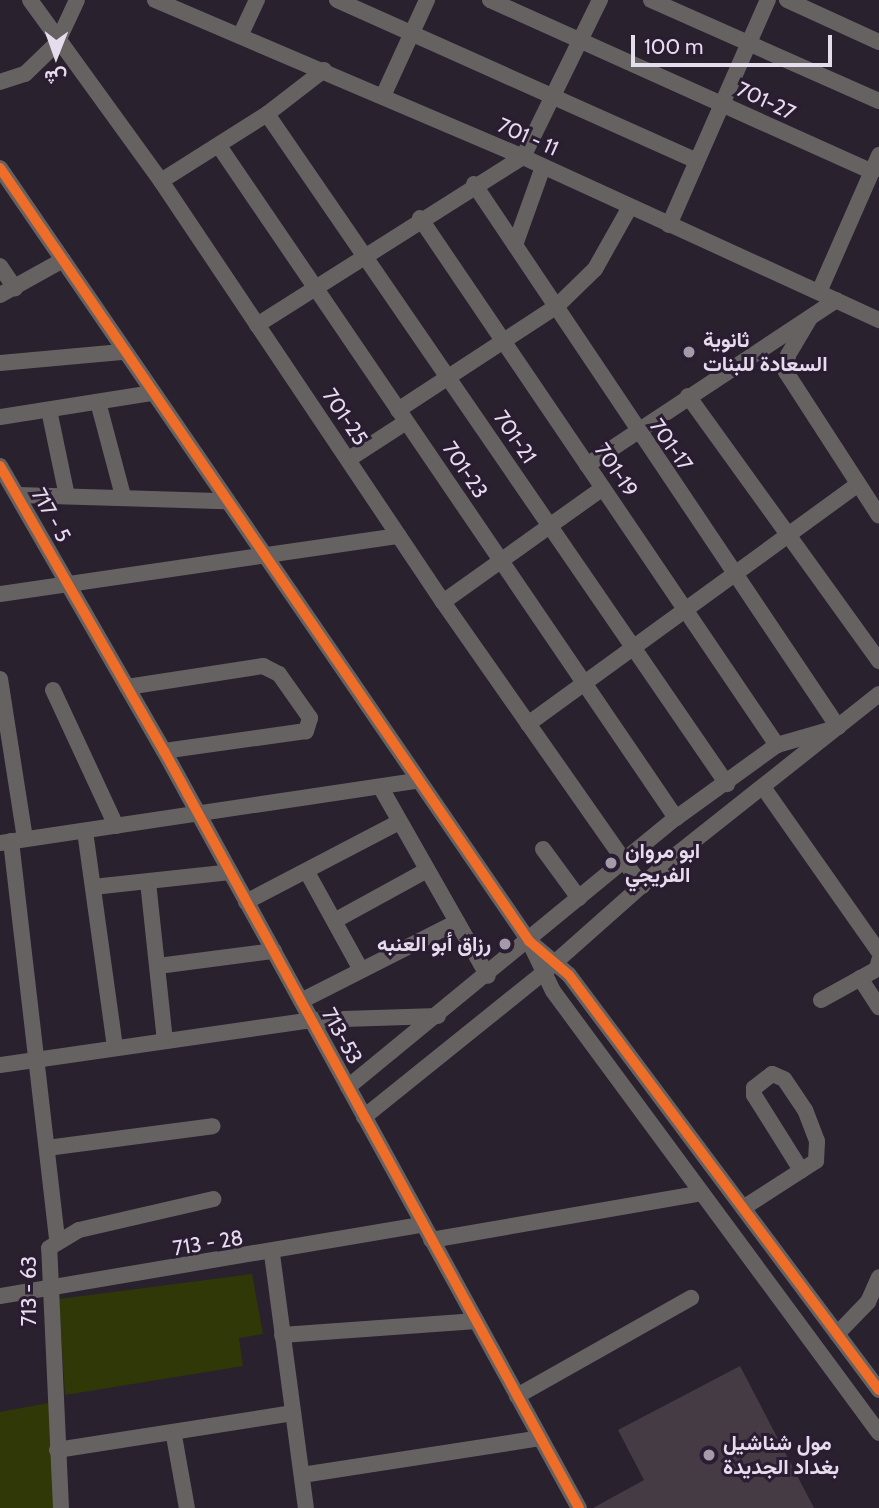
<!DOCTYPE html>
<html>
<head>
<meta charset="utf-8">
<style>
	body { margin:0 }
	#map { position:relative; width:879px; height:1508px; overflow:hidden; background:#29212d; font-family:Cabin,Vazirmatn,sans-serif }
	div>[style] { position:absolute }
	.green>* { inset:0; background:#2f3806 }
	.building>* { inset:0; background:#443b45 }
	.minor>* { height:16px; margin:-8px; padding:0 8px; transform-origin:8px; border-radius:8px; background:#676262 }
	.cycleway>* { height:10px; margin:-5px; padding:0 5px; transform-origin:5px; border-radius:5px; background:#ee6e29 }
	.dots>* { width:19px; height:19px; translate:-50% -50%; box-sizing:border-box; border:4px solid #2a1c32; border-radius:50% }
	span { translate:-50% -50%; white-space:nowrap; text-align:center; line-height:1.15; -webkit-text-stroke:6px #2a1c32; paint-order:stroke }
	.street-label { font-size:21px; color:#e6ddec }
	.poi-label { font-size:21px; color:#e6ddec; font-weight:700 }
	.left { translate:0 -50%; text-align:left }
	.right { translate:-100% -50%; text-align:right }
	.north { position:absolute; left:21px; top:21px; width:70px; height:70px; -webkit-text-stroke:5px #2a1c32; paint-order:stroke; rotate:181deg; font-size:19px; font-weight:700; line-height:28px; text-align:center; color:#e6ddec }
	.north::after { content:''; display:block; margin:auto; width:24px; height:32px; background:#e6ddec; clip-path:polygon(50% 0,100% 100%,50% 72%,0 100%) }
	.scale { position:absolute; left:631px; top:35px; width:201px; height:32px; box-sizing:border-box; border:4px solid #e6ddec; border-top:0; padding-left:9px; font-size:21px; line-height:24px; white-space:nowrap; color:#e6ddec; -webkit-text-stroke:5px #2a1c32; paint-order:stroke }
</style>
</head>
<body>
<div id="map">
	<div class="green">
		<i style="clip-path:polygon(252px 1274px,263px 1334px,239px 1338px,243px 1366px,65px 1395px,59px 1299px)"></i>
		<i style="clip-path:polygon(53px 1402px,61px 1508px,0 1508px,0 1412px)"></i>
	</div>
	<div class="building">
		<i style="clip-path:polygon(740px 1366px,814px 1508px,593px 1508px,644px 1480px,618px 1430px)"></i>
	</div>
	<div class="minor">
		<i style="left:30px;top:0;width:223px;rotate:54.1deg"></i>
		<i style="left:161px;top:181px;width:507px;rotate:56.18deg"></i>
		<i style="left:443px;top:602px;width:347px;rotate:55deg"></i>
		<i style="left:155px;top:0;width:400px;rotate:23.1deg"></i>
		<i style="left:523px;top:157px;width:392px;rotate:24.6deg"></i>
		<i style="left:337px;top:0;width:394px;rotate:24.1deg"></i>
		<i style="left:490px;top:0;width:419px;rotate:24.2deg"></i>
		<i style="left:651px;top:0;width:249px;rotate:23.9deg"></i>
		<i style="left:787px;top:0;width:101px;rotate:24.5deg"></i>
		<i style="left:241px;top:34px;width:38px;rotate:-65deg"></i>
		<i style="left:0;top:82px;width:26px;rotate:-18deg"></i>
		<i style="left:25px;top:74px;width:45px;rotate:-44.1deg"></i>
		<i style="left:57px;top:43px;width:47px;rotate:-65.1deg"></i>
		<i style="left:383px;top:96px;width:106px;rotate:-65.4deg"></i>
		<i style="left:267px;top:114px;width:813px;rotate:55.53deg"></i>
		<i style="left:219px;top:146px;width:813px;rotate:55.78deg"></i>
		<i style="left:0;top:168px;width:937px;rotate:55.61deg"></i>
		<i style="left:529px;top:941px;width:52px;rotate:40.4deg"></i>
		<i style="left:569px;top:975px;width:518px;rotate:53.24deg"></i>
		<i style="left:161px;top:181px;width:125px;rotate:-32.3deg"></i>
		<i style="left:267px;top:114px;width:72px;rotate:-37.7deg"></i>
		<i style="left:474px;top:184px;width:654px;rotate:56.16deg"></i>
		<i style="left:420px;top:218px;width:637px;rotate:55.89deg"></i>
		<i style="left:669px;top:225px;width:246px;rotate:-66.3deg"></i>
		<i style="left:515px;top:245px;width:83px;rotate:-70.3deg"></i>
		<i style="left:0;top:266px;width:27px;rotate:56deg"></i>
		<i style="left:819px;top:292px;width:150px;rotate:-66.3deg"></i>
		<i style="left:0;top:295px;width:72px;rotate:-29.1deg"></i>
		<i style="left:810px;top:318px;width:43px;rotate:120.7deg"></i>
		<i style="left:788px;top:355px;width:17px;rotate:97deg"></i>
		<i style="left:786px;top:372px;width:171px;rotate:57.1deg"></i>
		<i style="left:257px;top:325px;width:315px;rotate:-32.3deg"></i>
		<i style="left:523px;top:157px;width:175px;rotate:-63.9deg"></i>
		<i style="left:0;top:363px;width:122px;rotate:-5.2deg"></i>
		<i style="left:688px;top:396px;width:327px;rotate:54.2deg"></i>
		<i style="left:98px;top:402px;width:97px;rotate:75.1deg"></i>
		<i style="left:49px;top:410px;width:88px;rotate:78.2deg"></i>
		<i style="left:398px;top:410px;width:190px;rotate:-33.2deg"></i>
		<i style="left:557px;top:306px;width:53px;rotate:-44.2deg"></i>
		<i style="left:595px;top:269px;width:71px;rotate:-60.6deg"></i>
		<i style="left:0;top:417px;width:153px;rotate:-9deg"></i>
		<i style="left:349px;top:459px;width:68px;rotate:-33deg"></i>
		<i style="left:587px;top:465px;width:299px;rotate:-33.5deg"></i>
		<i style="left:0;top:466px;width:329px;rotate:60.1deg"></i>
		<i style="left:164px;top:751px;width:863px;rotate:61.27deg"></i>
		<i style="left:18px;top:495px;width:208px;rotate:1.7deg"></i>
		<i style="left:0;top:594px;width:403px;rotate:-8.3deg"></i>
		<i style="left:443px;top:602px;width:196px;rotate:-35.5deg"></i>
		<i style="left:0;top:679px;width:162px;rotate:81.1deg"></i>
		<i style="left:127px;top:687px;width:138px;rotate:-8.8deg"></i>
		<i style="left:263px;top:666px;width:18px;rotate:27deg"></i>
		<i style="left:279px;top:674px;width:54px;rotate:54.8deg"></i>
		<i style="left:310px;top:718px;width:14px;rotate:107deg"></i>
		<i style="left:306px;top:731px;width:143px;rotate:172deg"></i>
		<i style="left:53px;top:690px;width:150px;rotate:65.1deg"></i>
		<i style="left:528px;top:724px;width:407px;rotate:-36deg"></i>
		<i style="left:763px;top:787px;width:202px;rotate:54.9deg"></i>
		<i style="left:381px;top:788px;width:216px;rotate:60.4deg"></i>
		<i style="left:85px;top:831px;width:219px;rotate:82.1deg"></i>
		<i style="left:11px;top:841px;width:401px;rotate:83.4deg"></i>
		<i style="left:0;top:843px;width:419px;rotate:-8.5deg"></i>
		<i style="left:543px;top:849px;width:61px;rotate:53.7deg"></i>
		<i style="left:307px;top:872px;width:112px;rotate:61.1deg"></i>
		<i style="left:148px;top:882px;width:160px;rotate:83.9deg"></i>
		<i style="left:93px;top:887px;width:138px;rotate:-6.2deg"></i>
		<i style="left:246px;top:902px;width:173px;rotate:-27.6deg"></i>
		<i style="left:336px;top:920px;width:104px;rotate:-28.8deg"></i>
		<i style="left:529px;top:941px;width:55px;rotate:64.4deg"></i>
		<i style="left:553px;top:991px;width:549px;rotate:53.59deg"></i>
		<i style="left:158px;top:966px;width:117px;rotate:-7.4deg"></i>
		<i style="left:860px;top:978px;width:35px;rotate:57deg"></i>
		<i style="left:821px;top:1000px;width:64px;rotate:-29deg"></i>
		<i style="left:877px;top:969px;width:8px;rotate:-76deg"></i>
		<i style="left:301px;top:1001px;width:175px;rotate:-26.9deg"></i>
		<i style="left:0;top:1065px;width:315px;rotate:-8.2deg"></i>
		<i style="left:312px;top:1020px;width:126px;rotate:-1.8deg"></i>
		<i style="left:348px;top:1087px;width:424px;rotate:-39.4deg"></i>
		<i style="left:676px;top:818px;width:125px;rotate:-35.9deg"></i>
		<i style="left:777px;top:745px;width:54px;rotate:-16.1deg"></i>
		<i style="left:364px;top:1117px;width:228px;rotate:-38.8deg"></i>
		<i style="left:542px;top:974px;width:179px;rotate:-41.6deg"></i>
		<i style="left:676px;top:855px;width:259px;rotate:-38.4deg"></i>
		<i style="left:47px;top:1148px;width:167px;rotate:-7.5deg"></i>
		<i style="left:743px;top:1208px;width:87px;rotate:-32.8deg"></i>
		<i style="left:816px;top:1161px;width:20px;rotate:-87deg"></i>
		<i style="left:817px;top:1141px;width:33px;rotate:-111deg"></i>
		<i style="left:805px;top:1110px;width:37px;rotate:-124deg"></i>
		<i style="left:784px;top:1079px;width:13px;rotate:-157deg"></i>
		<i style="left:772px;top:1074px;width:23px;rotate:142deg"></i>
		<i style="left:754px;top:1088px;width:7px;rotate:90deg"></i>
		<i style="left:754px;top:1095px;width:89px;rotate:57.9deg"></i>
		<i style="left:431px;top:1240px;width:275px;rotate:-9.8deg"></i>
		<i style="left:272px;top:1254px;width:256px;rotate:82.4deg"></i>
		<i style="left:0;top:1296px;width:427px;rotate:-9.6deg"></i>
		<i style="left:837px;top:1334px;width:45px;rotate:-45.9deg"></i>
		<i style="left:868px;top:1302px;width:27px;rotate:-66deg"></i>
		<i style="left:282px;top:1335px;width:195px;rotate:-4.1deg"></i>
		<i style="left:517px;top:1396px;width:200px;rotate:-29.4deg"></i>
		<i style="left:174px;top:1436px;width:73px;rotate:79.8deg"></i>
		<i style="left:57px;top:1450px;width:239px;rotate:-8.9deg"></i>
		<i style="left:302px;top:1475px;width:241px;rotate:-8.8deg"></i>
		<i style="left:61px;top:1508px;width:260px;rotate:-92.6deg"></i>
		<i style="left:49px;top:1248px;width:35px;rotate:-31deg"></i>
		<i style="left:79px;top:1230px;width:138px;rotate:-13deg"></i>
	</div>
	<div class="cycleway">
		<i style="left:0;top:168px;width:937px;rotate:55.61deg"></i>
		<i style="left:529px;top:941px;width:52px;rotate:40.4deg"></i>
		<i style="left:569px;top:975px;width:518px;rotate:53.24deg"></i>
		<i style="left:0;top:466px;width:329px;rotate:60.1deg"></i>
		<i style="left:164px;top:751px;width:863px;rotate:61.27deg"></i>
	</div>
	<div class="dots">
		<i style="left:689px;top:352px;background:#a49ba9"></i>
		<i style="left:611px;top:863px;background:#a49ba9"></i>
		<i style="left:505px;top:944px;background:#a49ba9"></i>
		<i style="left:709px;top:1455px;background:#a49ba9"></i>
	</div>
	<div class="street-label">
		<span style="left:766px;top:101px;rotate:25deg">701-27</span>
		<span style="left:528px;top:137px;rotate:24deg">701 - 11</span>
		<span style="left:345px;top:417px;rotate:56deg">701-25</span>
		<span style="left:515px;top:437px;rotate:56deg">701-21</span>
		<span style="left:671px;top:445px;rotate:55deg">701-17</span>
		<span style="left:465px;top:470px;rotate:56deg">701-23</span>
		<span style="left:616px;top:470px;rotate:56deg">701-19</span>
		<span style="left:51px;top:515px;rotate:61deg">717 - 5</span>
		<span style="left:342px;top:1036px;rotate:61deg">713-53</span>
		<span style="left:208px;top:1243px;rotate:-9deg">713 - 28</span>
		<span style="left:29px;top:1291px;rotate:-90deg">713 - 63</span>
	</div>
	<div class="poi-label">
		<span class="left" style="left:703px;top:352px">ثانوية<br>السعادة للبنات</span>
		<span class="left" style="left:625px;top:863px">ابو مروان<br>الفريجي</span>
		<span class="right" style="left:491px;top:944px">رزاق أبو العنبه</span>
		<span class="left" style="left:723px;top:1455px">مول شناشيل<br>بغداد الجديدة</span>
	</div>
	<div class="north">ش</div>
	<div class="scale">100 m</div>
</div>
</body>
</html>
